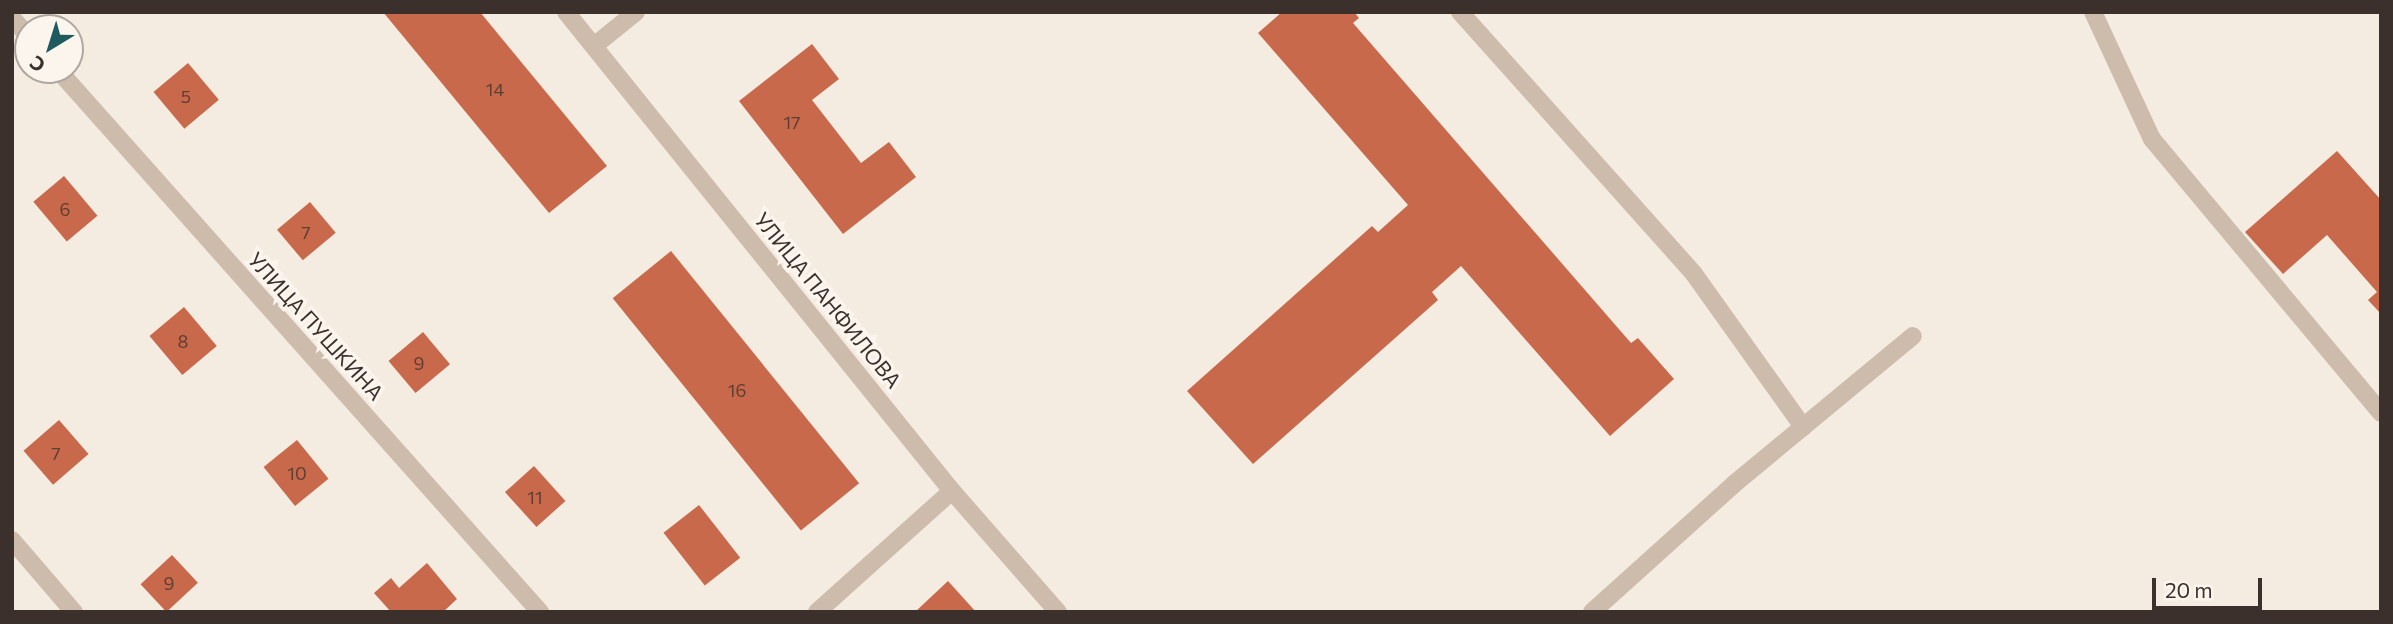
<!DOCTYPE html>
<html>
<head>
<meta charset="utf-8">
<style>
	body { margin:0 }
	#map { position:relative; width:2393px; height:624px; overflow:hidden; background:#f4ebe1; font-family:Commissioner,sans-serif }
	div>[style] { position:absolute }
	.building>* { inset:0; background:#c8694b; transform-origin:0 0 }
	.service>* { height:18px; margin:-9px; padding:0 9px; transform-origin:9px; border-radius:9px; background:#cdbbac }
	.minor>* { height:18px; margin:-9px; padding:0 9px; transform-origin:9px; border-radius:9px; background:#cdbbac }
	span { translate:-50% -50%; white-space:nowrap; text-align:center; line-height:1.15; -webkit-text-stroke:7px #fbf5ee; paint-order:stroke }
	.number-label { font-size:18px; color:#5e3e33 }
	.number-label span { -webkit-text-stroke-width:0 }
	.street-label { font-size:21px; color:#3b302b }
	.frame { position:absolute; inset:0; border:14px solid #3b302b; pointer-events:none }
	.north { position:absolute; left:14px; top:14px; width:70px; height:70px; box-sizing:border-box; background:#fbf5ee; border:2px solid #aea6a0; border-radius:50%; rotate:218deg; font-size:19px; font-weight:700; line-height:28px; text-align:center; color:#3b302b }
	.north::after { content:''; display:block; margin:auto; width:24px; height:32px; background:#1f5a5e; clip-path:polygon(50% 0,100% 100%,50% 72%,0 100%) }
	.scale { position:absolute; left:2152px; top:578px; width:110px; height:32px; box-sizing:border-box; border:4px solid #3b302b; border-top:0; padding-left:9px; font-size:21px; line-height:24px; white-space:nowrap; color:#3b302b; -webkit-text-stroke:5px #fbf5ee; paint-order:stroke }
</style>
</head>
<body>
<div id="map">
	<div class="building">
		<i style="clip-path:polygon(383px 12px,480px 12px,607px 166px,549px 213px)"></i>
		<i style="clip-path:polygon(1282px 12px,1354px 12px,1359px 18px,1353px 23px,1631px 343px,1638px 338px,1674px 379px,1610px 436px,1461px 266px,1432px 292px,1438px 300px,1253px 464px,1187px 391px,1372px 226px,1378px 232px,1408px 205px,1258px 33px)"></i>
		<i style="clip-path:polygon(812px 44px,839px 79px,812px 100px,861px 163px,889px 142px,916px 177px,843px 234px,739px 101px)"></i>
		<i style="left:188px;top:63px;width:48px;height:45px;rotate:50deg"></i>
		<i style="clip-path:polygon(2337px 151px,2381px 200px,2381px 314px,2368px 300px,2377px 292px,2327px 235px,2283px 274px,2245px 232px)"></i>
		<i style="left:64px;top:176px;width:52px;height:40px;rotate:50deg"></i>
		<i style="left:310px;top:202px;width:40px;height:43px;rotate:50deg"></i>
		<i style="left:671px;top:251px;width:299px;height:75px;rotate:51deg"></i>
		<i style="left:184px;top:307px;width:51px;height:45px;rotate:50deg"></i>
		<i style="left:423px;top:332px;width:42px;height:45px;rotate:50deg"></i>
		<i style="left:59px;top:420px;width:45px;height:47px;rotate:49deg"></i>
		<i style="left:297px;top:440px;width:50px;height:43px;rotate:51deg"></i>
		<i style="left:534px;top:466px;width:47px;height:39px;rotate:48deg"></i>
		<i style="left:699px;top:505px;width:67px;height:45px;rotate:52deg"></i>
		<i style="left:172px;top:555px;width:38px;height:43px;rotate:47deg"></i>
		<i style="clip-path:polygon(427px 563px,457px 599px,443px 612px,391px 612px,374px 593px,391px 578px,399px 588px)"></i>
		<i style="clip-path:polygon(948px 581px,976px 612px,915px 612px)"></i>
	</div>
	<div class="service">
		<i style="left:1460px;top:12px;width:351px;rotate:48.2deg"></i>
		<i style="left:1694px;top:274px;width:188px;rotate:54.5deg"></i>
		<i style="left:2093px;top:12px;width:140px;rotate:65.1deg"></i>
		<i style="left:2152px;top:139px;width:357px;rotate:50.1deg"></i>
		<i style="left:594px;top:46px;width:54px;rotate:-39deg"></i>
		<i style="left:1592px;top:612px;width:191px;rotate:-42deg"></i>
		<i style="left:1734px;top:484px;width:232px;rotate:-39.6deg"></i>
	</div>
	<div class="minor">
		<i style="left:566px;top:12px;width:615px;rotate:51.14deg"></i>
		<i style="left:952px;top:491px;width:161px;rotate:48.8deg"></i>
		<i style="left:12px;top:18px;width:24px;rotate:48deg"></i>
		<i style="left:58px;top:70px;width:725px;rotate:48.35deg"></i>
		<i style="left:12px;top:540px;width:95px;rotate:49.3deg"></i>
		<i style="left:817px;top:612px;width:181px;rotate:-41.9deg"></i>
	</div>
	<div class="number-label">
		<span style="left:495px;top:89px">14</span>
		<span style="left:186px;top:96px">5</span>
		<span style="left:792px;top:122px">17</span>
		<span style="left:65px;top:209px">6</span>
		<span style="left:306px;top:232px">7</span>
		<span style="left:183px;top:341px">8</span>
		<span style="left:419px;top:363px">9</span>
		<span style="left:737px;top:390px">16</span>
		<span style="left:56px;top:453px">7</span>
		<span style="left:297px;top:473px">10</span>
		<span style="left:535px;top:497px">11</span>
		<span style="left:169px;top:583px">9</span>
	</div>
	<div class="street-label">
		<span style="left:828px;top:300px;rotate:51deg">УЛИЦА ПАНФИЛОВА</span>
		<span style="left:316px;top:326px;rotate:48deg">УЛИЦА ПУШКИНА</span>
	</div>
	<div class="frame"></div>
	<div class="north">С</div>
	<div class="scale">20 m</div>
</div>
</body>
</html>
